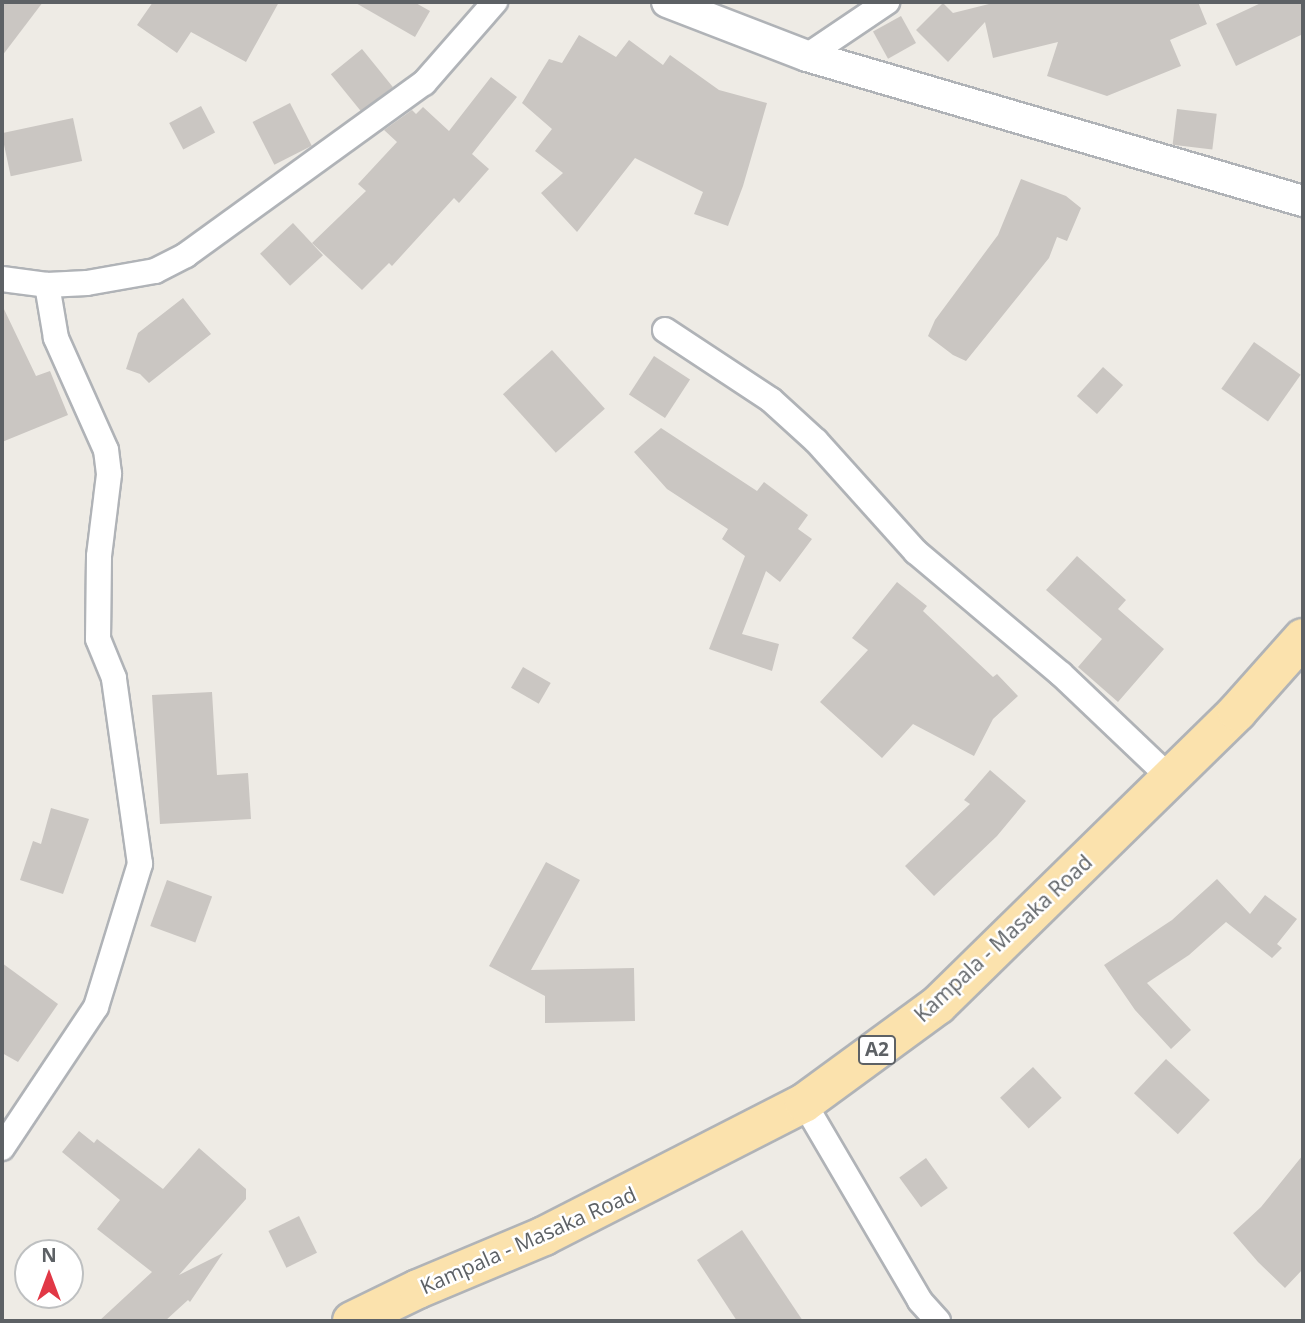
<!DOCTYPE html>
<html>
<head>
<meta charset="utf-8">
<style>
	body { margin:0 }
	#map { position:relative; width:1305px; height:1323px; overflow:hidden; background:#eeebe5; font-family:"Open Sans",sans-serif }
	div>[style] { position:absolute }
	.building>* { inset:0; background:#cac6c2; transform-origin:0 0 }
	.roads { filter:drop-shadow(2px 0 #b0b3b7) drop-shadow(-2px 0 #b0b3b7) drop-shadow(0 2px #b0b3b7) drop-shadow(0 -2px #b0b3b7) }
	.minor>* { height:24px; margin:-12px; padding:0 12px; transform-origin:12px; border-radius:12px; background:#fff }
	.tertiary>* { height:30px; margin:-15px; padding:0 15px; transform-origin:15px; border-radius:15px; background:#fff }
	.primary>* { height:38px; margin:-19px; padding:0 19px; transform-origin:19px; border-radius:19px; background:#fbe2ad }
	span { translate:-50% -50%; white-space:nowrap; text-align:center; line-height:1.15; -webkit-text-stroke:5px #fff; paint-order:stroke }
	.shield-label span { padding:2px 5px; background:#fff; border:2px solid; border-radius:5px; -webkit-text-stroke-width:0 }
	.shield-label { font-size:19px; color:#5d6165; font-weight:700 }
	.street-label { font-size:21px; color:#5d6165 }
	.frame { position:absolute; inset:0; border:4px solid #5d6165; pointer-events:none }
	.north { position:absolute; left:14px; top:1239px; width:70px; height:70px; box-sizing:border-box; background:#fff; border:2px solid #bec0c1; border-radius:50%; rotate:0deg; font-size:19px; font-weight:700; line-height:28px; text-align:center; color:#5d6165 }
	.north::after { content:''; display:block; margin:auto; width:24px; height:32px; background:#e13846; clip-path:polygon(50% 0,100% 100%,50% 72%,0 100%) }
</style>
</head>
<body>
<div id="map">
	<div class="building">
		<i style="clip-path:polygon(2px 2px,43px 2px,2px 56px)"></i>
		<i style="clip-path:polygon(153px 2px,279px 2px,246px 62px,191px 32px,177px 53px,137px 25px)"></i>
		<i style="clip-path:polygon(354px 2px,414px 2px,430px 11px,415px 37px)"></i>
		<i style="clip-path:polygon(997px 2px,1198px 2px,1207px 24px,1170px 40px,1181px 66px,1107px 96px,1047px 76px,1058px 42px,993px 58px,985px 22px,948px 62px,916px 30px,943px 3px,953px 13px)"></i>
		<i style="clip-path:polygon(1263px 2px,1303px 2px,1303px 34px,1236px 66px,1216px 24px)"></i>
		<i style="left:901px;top:16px;width:31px;height:32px;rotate:61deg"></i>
		<i style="clip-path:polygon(579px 35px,616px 57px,629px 40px,663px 65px,670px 55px,719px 90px,767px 103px,743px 186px,728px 226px,694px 214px,703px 192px,635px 158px,577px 232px,541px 193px,563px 173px,535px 151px,552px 129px,522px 103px,549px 59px,562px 63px)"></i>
		<i style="left:362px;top:49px;width:49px;height:40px;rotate:51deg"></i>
		<i style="clip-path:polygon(491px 77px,517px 97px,472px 154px,489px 169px,459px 203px,454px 198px,392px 266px,389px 263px,362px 290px,312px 243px,366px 191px,358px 184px,397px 142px,384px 130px,412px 110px,416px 114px,423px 107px,449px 131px)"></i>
		<i style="left:290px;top:103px;width:48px;height:42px;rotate:63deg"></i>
		<i style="left:201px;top:106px;width:30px;height:36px;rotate:62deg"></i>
		<i style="left:1177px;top:109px;width:40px;height:36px;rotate:7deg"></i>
		<i style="left:73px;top:118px;width:44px;height:73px;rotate:78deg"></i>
		<i style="clip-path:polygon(1021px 179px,1066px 196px,1081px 208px,1067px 241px,1057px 237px,1049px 258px,966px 361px,953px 355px,928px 336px,935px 320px,998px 235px)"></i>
		<i style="left:293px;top:223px;width:44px;height:45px;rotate:47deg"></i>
		<i style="clip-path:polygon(183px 298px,211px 334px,149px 383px,140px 374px,126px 369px,138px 333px)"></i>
		<i style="clip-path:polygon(2px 305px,36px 376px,50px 371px,68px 415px,2px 442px)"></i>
		<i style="left:1254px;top:342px;width:57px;height:57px;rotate:35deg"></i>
		<i style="left:552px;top:350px;width:79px;height:66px;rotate:48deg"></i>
		<i style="left:654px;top:356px;width:43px;height:46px;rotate:33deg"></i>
		<i style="left:1103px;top:367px;width:27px;height:39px;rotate:42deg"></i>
		<i style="clip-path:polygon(661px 428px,757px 491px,764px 482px,808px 515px,798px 529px,812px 539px,780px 582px,766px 571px,742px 634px,779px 644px,772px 671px,709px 649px,745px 556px,722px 539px,728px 529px,667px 489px,634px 452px)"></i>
		<i style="clip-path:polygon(1077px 556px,1126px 600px,1118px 609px,1164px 649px,1118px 702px,1078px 667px,1102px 639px,1046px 590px)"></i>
		<i style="clip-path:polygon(897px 582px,927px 606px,923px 611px,993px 677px,997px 674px,1018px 696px,993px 719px,974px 756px,913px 724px,882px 758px,820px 702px,868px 650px,852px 638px)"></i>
		<i style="left:523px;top:667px;width:32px;height:24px;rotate:30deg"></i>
		<i style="clip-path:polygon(212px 692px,217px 775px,248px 773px,251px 819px,160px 824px,152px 695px)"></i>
		<i style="clip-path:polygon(990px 770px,1026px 801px,997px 836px,934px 896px,905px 866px,970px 804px,964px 800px)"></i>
		<i style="clip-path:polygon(51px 808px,89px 819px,63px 894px,20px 880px,33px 841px,41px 844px)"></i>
		<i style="clip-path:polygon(546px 862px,580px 880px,531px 970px,634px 968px,635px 1021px,545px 1023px,545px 996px,489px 966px)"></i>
		<i style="clip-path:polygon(1217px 879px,1250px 914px,1265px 895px,1297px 919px,1277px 944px,1282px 948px,1272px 958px,1226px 922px,1189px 955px,1147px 983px,1191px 1030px,1171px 1049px,1135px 1010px,1104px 965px,1172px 920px)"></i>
		<i style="left:167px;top:880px;width:48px;height:49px;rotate:20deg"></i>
		<i style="clip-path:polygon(2px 963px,58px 1004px,18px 1062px,2px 1053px)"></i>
		<i style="left:1166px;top:1059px;width:60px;height:47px;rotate:43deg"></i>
		<i style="left:1033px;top:1067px;width:42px;height:45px;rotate:47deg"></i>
		<i style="clip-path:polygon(79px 1131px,94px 1143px,97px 1139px,163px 1189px,199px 1148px,246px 1189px,246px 1199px,179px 1275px,223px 1253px,190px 1302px,188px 1300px,165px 1321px,99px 1321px,152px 1272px,97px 1229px,120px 1200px,62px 1152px)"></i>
		<i style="clip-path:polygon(1303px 1155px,1303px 1269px,1285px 1288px,1258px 1262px,1233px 1233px,1261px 1207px)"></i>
		<i style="left:926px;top:1158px;width:37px;height:33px;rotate:54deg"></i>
		<i style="left:299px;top:1216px;width:41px;height:34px;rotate:64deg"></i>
		<i style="clip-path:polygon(742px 1230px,803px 1321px,737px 1321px,697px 1260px)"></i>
	</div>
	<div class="roads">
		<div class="minor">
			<i style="left:807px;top:56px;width:97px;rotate:-34deg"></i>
			<i style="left:2px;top:279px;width:45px;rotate:7.6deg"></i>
			<i style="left:47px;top:285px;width:40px;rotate:-2.9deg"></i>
			<i style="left:87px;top:283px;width:69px;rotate:-10deg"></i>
			<i style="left:155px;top:271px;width:35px;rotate:-27deg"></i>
			<i style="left:186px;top:255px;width:294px;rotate:-35.9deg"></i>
			<i style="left:424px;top:83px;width:108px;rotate:-48.8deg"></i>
			<i style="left:665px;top:330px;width:127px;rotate:33.4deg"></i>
			<i style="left:771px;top:400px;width:61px;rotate:42.3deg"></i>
			<i style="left:816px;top:441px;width:149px;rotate:48deg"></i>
			<i style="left:916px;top:552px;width:189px;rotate:40.1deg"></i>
			<i style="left:1061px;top:674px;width:149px;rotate:43.6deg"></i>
			<i style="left:804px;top:1103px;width:229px;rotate:59.6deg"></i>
			<i style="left:920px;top:1301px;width:27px;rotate:48deg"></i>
			<i style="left:2px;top:1148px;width:169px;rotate:-56.3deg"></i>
			<i style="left:96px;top:1007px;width:150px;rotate:-72.9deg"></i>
			<i style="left:140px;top:864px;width:188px;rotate:-98deg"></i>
			<i style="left:114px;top:678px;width:42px;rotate:-112.3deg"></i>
			<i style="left:98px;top:639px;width:83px;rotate:-89.3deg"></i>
			<i style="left:99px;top:556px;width:83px;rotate:-83deg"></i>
			<i style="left:109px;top:474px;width:24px;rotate:-97deg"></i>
			<i style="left:106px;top:450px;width:123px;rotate:-114.1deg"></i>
			<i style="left:56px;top:338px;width:54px;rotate:-99.6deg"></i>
		</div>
		<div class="tertiary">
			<i style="left:667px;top:2px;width:150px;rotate:21.1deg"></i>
			<i style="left:807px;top:56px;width:517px;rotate:16.3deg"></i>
		</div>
		<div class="primary">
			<i style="left:352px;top:1321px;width:73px;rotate:-25.9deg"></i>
			<i style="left:418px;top:1289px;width:137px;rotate:-22.8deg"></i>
			<i style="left:544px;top:1236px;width:292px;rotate:-27.1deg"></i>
			<i style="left:804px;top:1103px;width:166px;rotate:-36.2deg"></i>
			<i style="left:938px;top:1005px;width:419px;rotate:-44.4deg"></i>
			<i style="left:1237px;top:712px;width:99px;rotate:-48.3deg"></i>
		</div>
	</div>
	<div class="shield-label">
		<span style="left:877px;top:1050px">A2</span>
	</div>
	<div class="street-label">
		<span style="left:1003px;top:938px;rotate:-43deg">Kampala - Masaka Road</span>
		<span style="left:528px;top:1240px;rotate:-24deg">Kampala - Masaka Road</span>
	</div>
	<div class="frame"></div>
	<div class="north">N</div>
</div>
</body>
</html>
